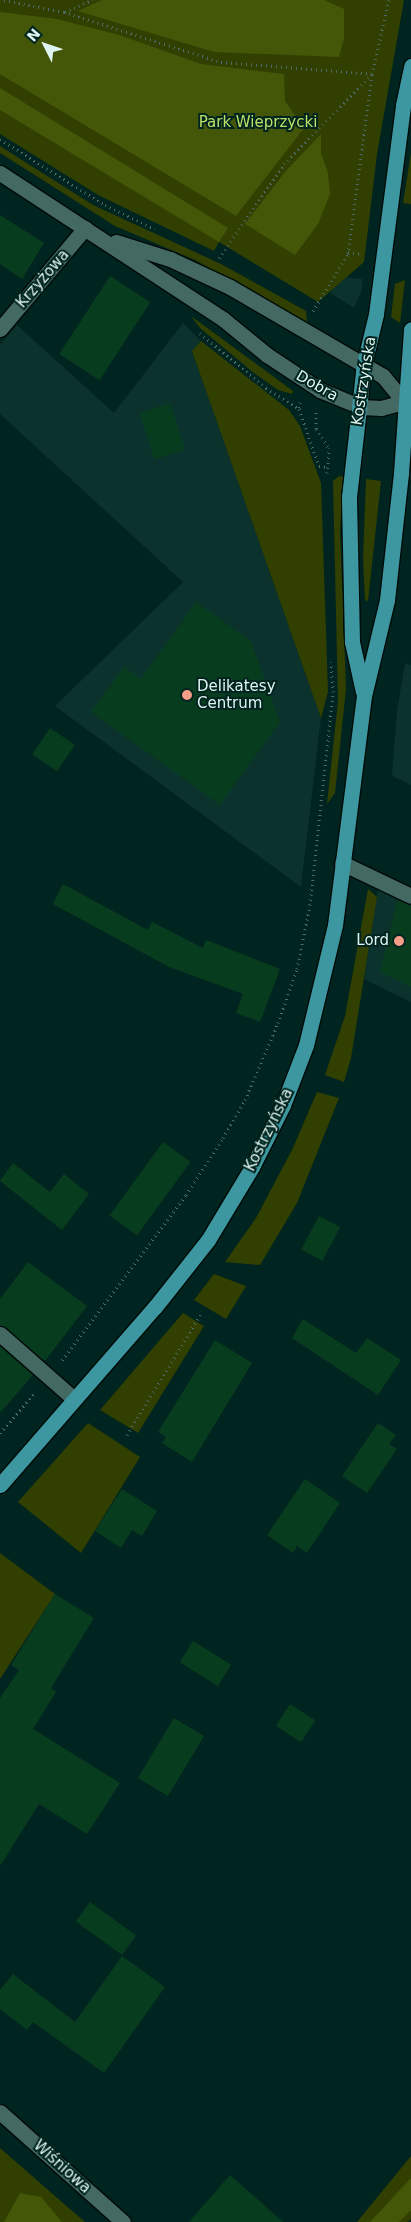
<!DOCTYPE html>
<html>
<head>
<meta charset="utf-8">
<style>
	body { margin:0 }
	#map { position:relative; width:411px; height:2222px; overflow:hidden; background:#00241f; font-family:"DejaVu Sans",sans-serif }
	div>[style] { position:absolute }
	.built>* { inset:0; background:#0c322d }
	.green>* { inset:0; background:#314001 }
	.forest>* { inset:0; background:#445709 }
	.building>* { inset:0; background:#083c1e; transform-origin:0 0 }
	.path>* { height:3px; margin-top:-1.5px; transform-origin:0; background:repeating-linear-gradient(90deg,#4d6c67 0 1px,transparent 0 5px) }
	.roads { filter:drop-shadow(1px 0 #000b08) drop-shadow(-1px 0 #000b08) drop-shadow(0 1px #000b08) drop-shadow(0 -1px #000b08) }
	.minor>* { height:15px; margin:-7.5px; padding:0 7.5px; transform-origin:7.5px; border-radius:7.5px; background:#436962 }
	.major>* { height:15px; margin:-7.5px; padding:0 7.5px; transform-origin:7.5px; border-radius:7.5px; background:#3d97a0 }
	.dots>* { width:14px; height:14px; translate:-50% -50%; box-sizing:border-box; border:2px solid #00241f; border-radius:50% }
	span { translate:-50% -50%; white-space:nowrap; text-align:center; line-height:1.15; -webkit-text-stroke:4px #00241f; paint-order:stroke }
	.park-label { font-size:15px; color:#bbe065 }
	.street-label { font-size:15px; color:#e0f5f1 }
	.poi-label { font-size:15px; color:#e0f5f1 }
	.left { translate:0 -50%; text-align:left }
	.right { translate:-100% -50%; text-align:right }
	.north { position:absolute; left:20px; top:20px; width:50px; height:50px; -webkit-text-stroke:4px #00241f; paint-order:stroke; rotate:311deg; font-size:14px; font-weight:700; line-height:20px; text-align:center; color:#e0f5f1 }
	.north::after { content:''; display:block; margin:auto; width:18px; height:22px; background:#e0f5f1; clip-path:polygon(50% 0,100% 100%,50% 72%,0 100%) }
</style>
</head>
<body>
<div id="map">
	<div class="built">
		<i style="clip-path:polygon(341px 277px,362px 279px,362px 290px,354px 308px,330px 293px)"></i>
		<i style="clip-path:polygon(183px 323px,201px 341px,192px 351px,321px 718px,301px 887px,55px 706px,183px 582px,0 414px,0 345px,17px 325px,114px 413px)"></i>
		<i style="clip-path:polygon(405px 663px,411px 665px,411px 785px,392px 776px,397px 711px)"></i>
		<i style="clip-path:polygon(380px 875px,411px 890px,411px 1002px,364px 979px)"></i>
	</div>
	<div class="green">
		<i style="clip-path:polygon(0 0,404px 0,377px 154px,364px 262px,318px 302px,219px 242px,214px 251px,98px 195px,0 134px)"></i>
		<i style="clip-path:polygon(0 146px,93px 205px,221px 264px,306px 311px,307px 322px,195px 260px,115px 226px,0 153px)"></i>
		<i style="clip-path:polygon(411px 153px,411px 204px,403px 203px)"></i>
		<i style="clip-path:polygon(405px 280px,400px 323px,391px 317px,395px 284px)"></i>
		<i style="clip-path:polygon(191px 316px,293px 391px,292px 394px,278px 390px,254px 373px,200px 328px)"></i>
		<i style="clip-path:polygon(201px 341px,289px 410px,300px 426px,321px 483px,328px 692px,321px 718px,192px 351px)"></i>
		<i style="clip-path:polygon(339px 476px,343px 477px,340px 531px,346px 689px,335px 793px,327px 804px,338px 701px,333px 481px)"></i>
		<i style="clip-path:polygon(366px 479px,381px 481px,368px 601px,365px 600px,363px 559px)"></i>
		<i style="clip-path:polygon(368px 889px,377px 897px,351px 1058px,344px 1082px,325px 1075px,345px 1016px)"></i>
		<i style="clip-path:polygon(317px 1092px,339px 1098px,297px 1203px,260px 1265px,225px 1262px,256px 1218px,292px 1150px)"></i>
		<i style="clip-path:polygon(214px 1274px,246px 1286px,226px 1319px,194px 1300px)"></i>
		<i style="clip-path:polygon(183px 1313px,204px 1326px,138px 1433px,100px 1410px)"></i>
		<i style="clip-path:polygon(88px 1423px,140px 1457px,81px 1553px,18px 1502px)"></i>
		<i style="clip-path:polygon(0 1553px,55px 1594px,0 1679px)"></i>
		<i style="clip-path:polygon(0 2148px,63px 2203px,85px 2222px,0 2222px)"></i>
		<i style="clip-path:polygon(411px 2156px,411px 2219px,408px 2222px,357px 2222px)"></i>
	</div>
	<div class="forest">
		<i style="clip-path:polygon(102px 0,324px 0,344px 9px,344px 39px,339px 57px,214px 52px,78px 11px)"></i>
		<i style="clip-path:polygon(0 12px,57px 19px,119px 35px,201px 64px,284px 74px,285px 101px,304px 128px,236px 216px,0 74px)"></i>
		<i style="clip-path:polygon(0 88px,228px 228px,219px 242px,0 110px)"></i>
		<i style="clip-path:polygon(321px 134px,321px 153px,328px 173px,330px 194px,318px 224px,295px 255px,245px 224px,285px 172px)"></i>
		<i style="clip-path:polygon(411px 2178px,411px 2210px,399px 2222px,370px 2222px)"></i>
		<i style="clip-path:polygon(20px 2193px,41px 2197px,62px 2222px,4px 2222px)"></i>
	</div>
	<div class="building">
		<i style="clip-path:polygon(0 215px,44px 243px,22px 279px,0 264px)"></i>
		<i style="left:110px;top:276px;width:48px;height:93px;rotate:33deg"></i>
		<i style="left:170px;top:403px;width:49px;height:32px;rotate:72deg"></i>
		<i style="clip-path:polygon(196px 602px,251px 641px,280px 722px,220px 805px,91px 712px,124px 667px,141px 679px)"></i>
		<i style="left:50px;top:728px;width:30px;height:32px;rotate:34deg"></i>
		<i style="clip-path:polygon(63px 884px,148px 930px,152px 922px,203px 948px,206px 940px,280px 969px,260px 1022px,236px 1013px,243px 994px,169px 967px,53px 904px)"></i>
		<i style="clip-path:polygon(397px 900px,411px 905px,411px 987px,380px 972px)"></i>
		<i style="left:163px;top:1142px;width:34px;height:91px;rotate:36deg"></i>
		<i style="clip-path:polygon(13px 1163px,50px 1192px,64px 1174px,89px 1194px,62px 1230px,0 1181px)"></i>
		<i style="left:319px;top:1216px;width:24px;height:38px;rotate:28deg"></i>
		<i style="clip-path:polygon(28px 1262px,87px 1306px,45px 1361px,0 1325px,0 1299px)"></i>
		<i style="clip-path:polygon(303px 1319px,356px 1353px,367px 1338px,401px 1360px,378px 1395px,292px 1338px)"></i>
		<i style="clip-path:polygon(215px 1340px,252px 1363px,192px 1462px,162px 1443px,166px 1437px,158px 1432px)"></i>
		<i style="clip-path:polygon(0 1346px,33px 1375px,0 1413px)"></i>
		<i style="clip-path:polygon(378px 1423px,396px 1435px,389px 1444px,397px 1449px,367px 1493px,342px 1476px)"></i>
		<i style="clip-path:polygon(305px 1479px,340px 1503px,307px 1553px,297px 1546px,293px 1553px,267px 1535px)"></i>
		<i style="clip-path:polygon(122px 1489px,157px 1511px,142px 1536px,132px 1530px,121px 1548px,95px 1531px)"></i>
		<i style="clip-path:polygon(55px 1594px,94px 1618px,51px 1688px,56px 1692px,33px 1729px,120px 1783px,87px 1834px,39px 1804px,0 1866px,0 1698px,19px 1670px,11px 1665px)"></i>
		<i style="left:193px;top:1641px;width:45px;height:25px;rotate:32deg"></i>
		<i style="left:290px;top:1704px;width:30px;height:26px;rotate:33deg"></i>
		<i style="left:174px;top:1718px;width:35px;height:70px;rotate:31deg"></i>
		<i style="left:90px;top:1902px;width:57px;height:24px;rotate:36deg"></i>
		<i style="clip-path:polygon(122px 1956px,165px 1987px,104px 2073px,33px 2022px,27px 2030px,0 2009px,0 1990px,13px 1974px,75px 2022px)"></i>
		<i style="clip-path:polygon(230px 2175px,283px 2222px,189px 2222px)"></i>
	</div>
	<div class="path">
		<i style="left:4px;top:0;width:61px;rotate:11.3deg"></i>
		<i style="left:64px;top:12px;width:165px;rotate:17.7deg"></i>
		<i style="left:221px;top:62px;width:151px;rotate:4.5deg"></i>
		<i style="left:65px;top:12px;width:30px;rotate:-24deg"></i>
		<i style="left:0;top:139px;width:124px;rotate:32.2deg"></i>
		<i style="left:105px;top:205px;width:55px;rotate:25.6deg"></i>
		<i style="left:348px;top:252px;width:14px;rotate:8deg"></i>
		<i style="left:219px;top:258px;width:114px;rotate:-55.3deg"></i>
		<i style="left:284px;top:164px;width:126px;rotate:-45.6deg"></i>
		<i style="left:313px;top:311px;width:67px;rotate:-58.4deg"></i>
		<i style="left:348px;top:254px;width:182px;rotate:-82.4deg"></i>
		<i style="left:372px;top:74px;width:76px;rotate:-77.1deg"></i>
		<i style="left:200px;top:333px;width:86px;rotate:39.8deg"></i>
		<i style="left:266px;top:388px;width:39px;rotate:32deg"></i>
		<i style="left:300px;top:402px;width:7px;rotate:98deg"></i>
		<i style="left:299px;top:409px;width:60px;rotate:70.7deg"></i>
		<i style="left:319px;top:466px;width:9px;rotate:6deg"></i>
		<i style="left:316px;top:412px;width:17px;rotate:90deg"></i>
		<i style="left:316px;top:429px;width:23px;rotate:56deg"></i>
		<i style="left:327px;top:473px;width:25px;rotate:-85deg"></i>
		<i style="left:62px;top:1360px;width:206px;rotate:-53.1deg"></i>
		<i style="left:186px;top:1195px;width:68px;rotate:-57deg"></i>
		<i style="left:223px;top:1138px;width:44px;rotate:-59.9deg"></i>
		<i style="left:245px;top:1100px;width:84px;rotate:-66.8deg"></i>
		<i style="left:278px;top:1023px;width:57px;rotate:-70.6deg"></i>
		<i style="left:297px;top:969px;width:65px;rotate:-78.5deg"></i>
		<i style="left:310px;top:905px;width:214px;rotate:-83.8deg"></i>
		<i style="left:333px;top:692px;width:30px;rotate:-94deg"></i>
		<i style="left:0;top:1433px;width:52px;rotate:-48.9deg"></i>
		<i style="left:127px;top:1435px;width:142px;rotate:-58.6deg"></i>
	</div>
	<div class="roads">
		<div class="minor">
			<i style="left:0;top:173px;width:267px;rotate:33.2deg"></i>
			<i style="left:223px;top:319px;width:57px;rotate:39.3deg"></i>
			<i style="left:267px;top:355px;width:64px;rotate:33.4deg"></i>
			<i style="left:320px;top:390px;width:44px;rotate:22.5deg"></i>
			<i style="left:361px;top:407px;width:20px;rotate:3deg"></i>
			<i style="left:381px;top:408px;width:24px;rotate:-15deg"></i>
			<i style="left:116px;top:242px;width:57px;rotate:17.5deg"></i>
			<i style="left:170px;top:259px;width:66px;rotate:25deg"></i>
			<i style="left:230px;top:287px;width:177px;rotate:30.2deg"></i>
			<i style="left:383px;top:376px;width:33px;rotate:51deg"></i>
			<i style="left:404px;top:402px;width:8px;rotate:23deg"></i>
			<i style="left:0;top:329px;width:132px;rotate:-49.9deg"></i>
			<i style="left:342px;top:863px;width:76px;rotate:25.6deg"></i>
			<i style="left:0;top:1334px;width:98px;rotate:41.3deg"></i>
			<i style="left:0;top:2112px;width:165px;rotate:41.8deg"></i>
		</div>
		<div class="major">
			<i style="left:363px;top:692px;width:51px;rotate:-102.4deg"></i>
			<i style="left:352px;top:642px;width:145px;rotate:-91.2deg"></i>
			<i style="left:349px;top:497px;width:134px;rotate:-83.6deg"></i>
			<i style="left:364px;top:364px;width:51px;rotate:-76.5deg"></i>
			<i style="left:376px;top:314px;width:211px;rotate:-82.6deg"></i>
			<i style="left:403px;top:105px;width:40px;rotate:-78deg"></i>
			<i style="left:0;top:1485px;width:236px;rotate:-49deg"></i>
			<i style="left:155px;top:1307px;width:85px;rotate:-51.7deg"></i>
			<i style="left:208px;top:1240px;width:85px;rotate:-58.9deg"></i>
			<i style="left:252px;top:1167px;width:69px;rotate:-63.4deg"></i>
			<i style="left:283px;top:1105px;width:64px;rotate:-69deg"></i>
			<i style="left:306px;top:1045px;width:123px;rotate:-76.4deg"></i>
			<i style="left:335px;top:925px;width:231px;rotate:-82.8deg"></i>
			<i style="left:364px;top:696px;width:99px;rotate:-76.5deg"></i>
			<i style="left:387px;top:600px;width:128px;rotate:-83.7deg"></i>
			<i style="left:401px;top:473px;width:144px;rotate:-86deg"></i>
		</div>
	</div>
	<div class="dots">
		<i style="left:187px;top:695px;background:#f49e87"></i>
		<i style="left:399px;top:941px;background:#f49e87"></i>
	</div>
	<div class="park-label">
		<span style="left:258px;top:123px">Park Wieprzycki</span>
	</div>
	<div class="street-label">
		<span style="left:43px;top:279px;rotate:-49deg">Krzyżowa</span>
		<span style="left:364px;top:381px;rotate:-81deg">Kostrzyńska</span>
		<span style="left:317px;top:386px;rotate:30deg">Dobra</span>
		<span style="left:269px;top:1130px;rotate:-64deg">Kostrzyńska</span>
		<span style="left:62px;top:2167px;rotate:42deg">Wiśniowa</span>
	</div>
	<div class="poi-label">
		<span class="left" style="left:197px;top:695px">Delikatesy<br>Centrum</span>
		<span class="right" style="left:389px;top:941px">Lord</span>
	</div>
	<div class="north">N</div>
</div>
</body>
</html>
